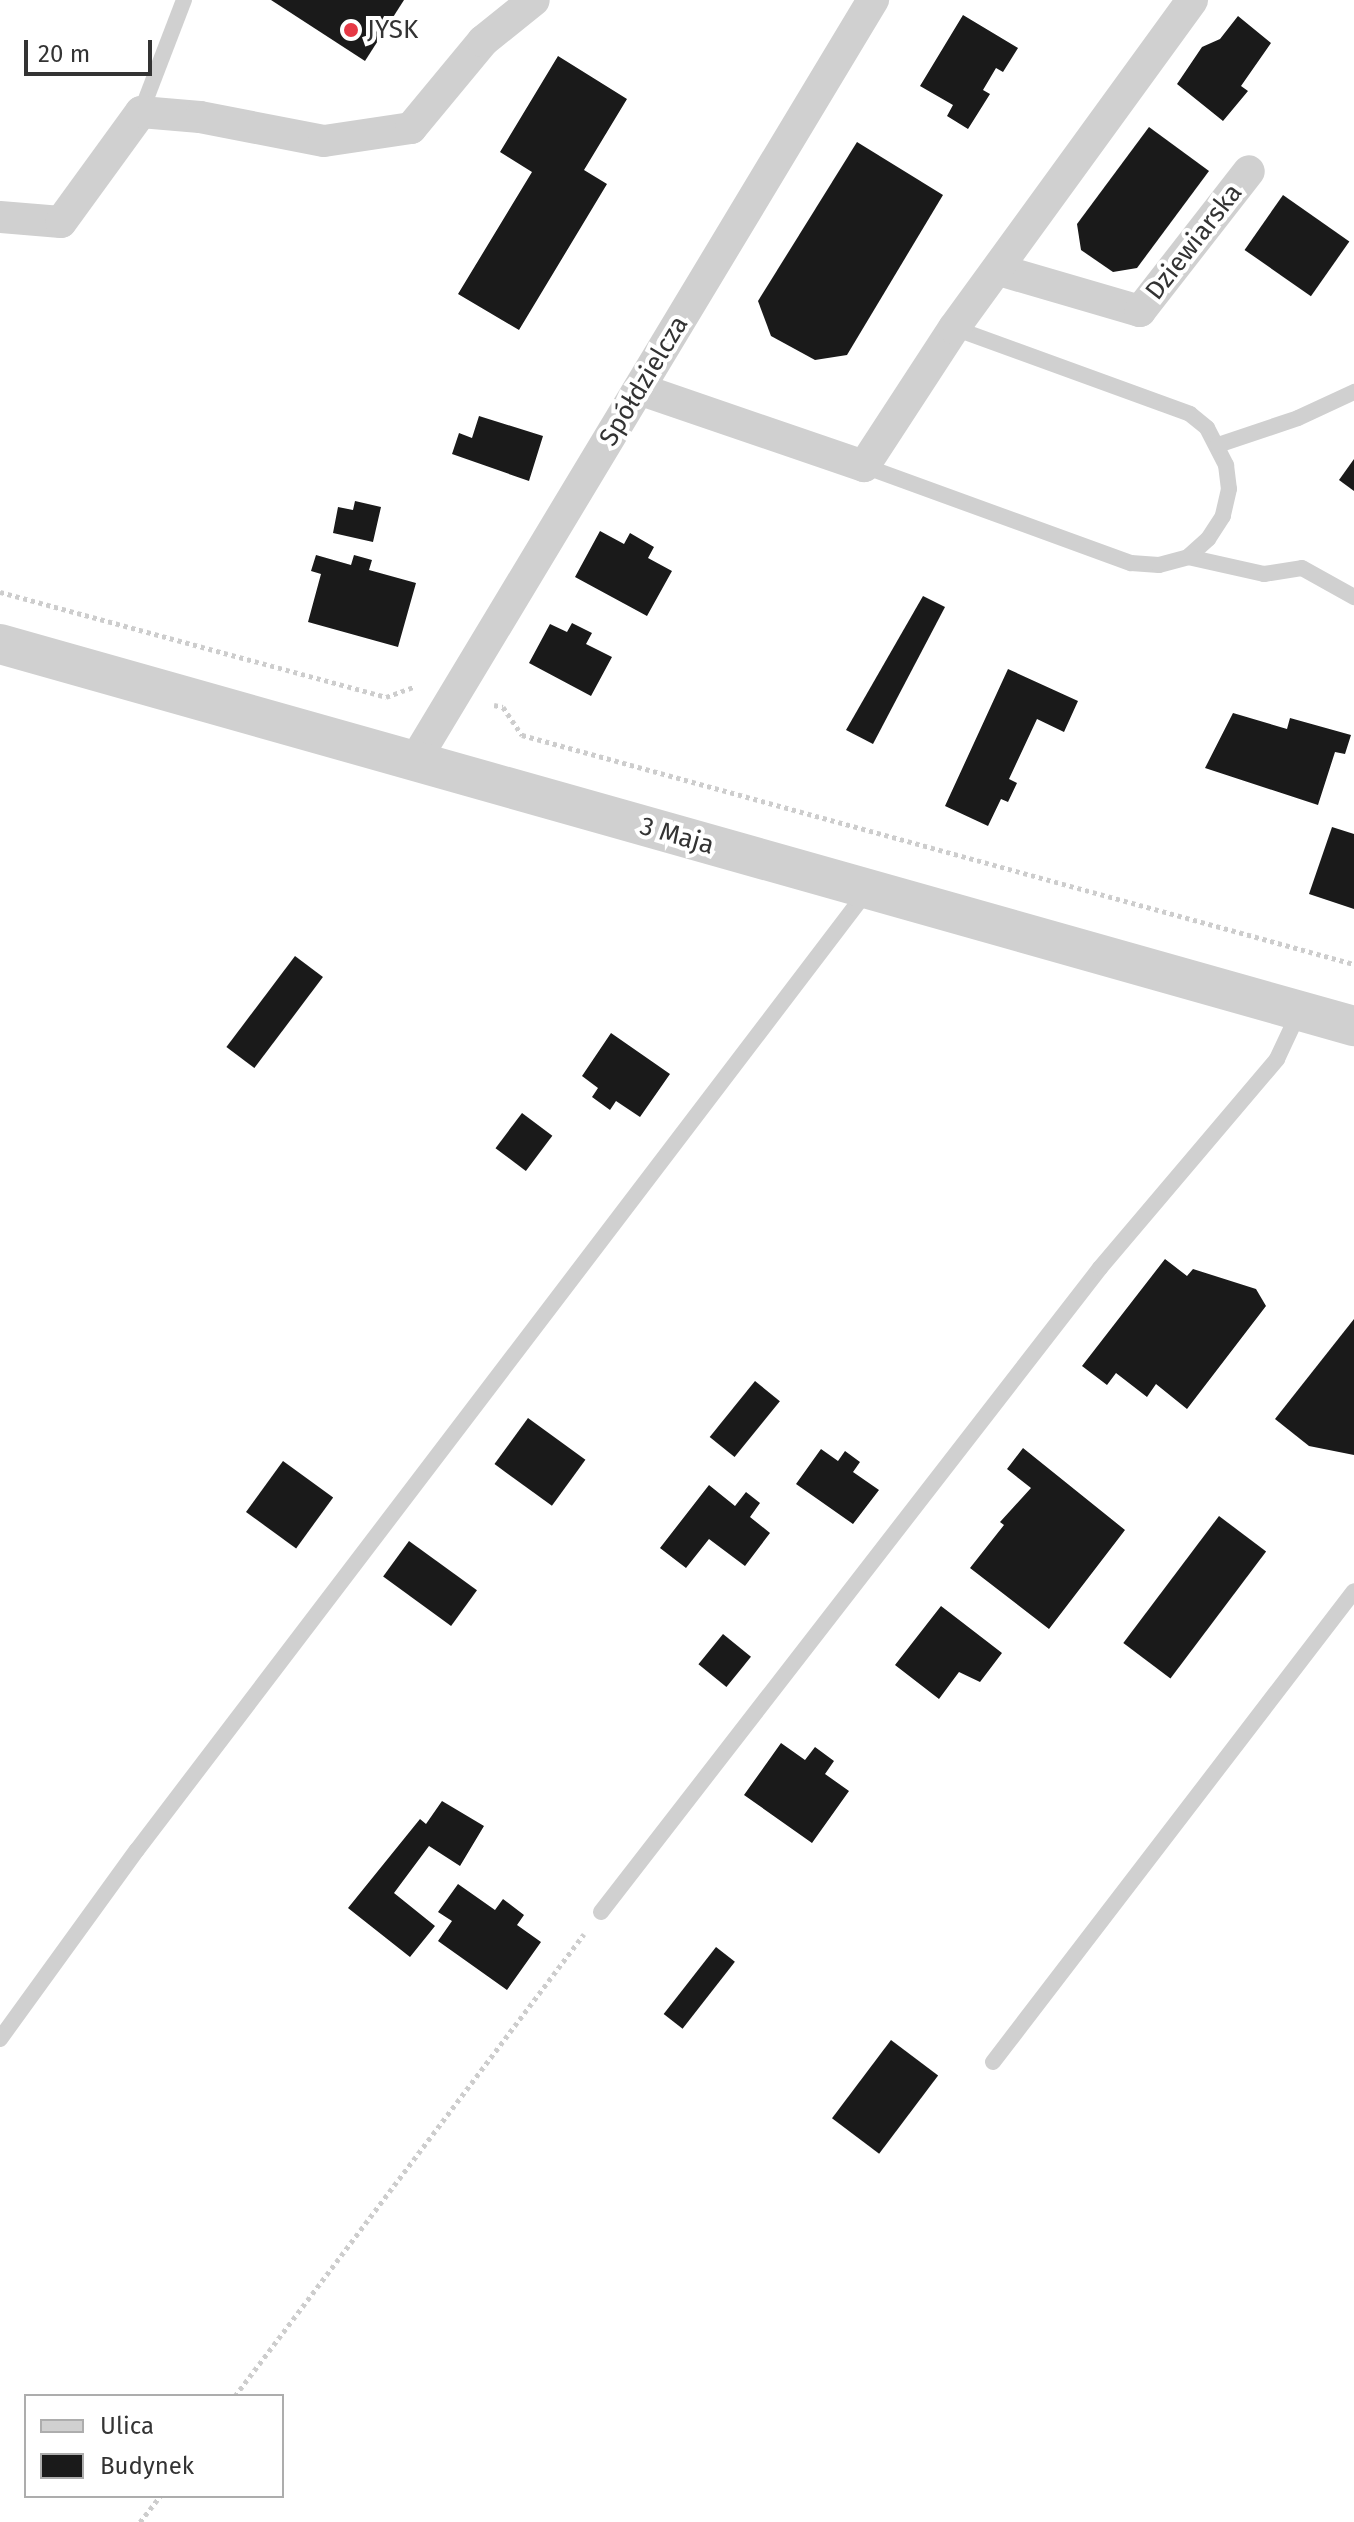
<!DOCTYPE html>
<html>
<head>
<meta charset="utf-8">
<style>
	body { margin:0 }
	#map { position:relative; width:1354px; height:2522px; overflow:hidden; background:#fff; font-family:"Fira Sans",sans-serif }
	div>[style] { position:absolute }
	.building>* { inset:0; background:#1a1a1a; transform-origin:0 0 }
	.path>* { height:5px; margin-top:-2.5px; transform-origin:0; background:repeating-linear-gradient(90deg,#cdcdcd 0 4px,transparent 0 8px) }
	.service>* { height:16px; margin:-8px; padding:0 8px; transform-origin:8px; border-radius:8px; background:#d0d0d0 }
	.minor>* { height:32px; margin:-16px; padding:0 16px; transform-origin:16px; border-radius:16px; background:#d0d0d0 }
	.tertiary>* { height:40px; margin:-20px; padding:0 20px; transform-origin:20px; border-radius:20px; background:#d0d0d0 }
	.dots>* { width:22px; height:22px; translate:-50% -50%; box-sizing:border-box; border:4px solid #fff; border-radius:50% }
	span { translate:-50% -50%; white-space:nowrap; text-align:center; line-height:1.15; -webkit-text-stroke:8px #fff; paint-order:stroke }
	.poi-label { font-size:26px; color:#333 }
	.left { translate:0 -50%; text-align:left }
	.street-label { font-size:26px; color:#333 }
	.legend { position:absolute; left:24px; top:2394px; width:260px; height:104px; box-sizing:border-box; background:#fff; border:2px solid #adadad; margin:0; padding:10px 14px; list-style:none; font-size:24px; color:#333 }
	.legend li { display:flex; align-items:center; gap:16px; height:40px }
	.legend b { width:40px; border:2px solid #adadad }
	.scale { position:absolute; left:24px; top:40px; width:128px; height:36px; box-sizing:border-box; border:4px solid #333; border-top:0; padding-left:10px; font-size:24px; line-height:28px; white-space:nowrap; color:#333; -webkit-text-stroke:6px #fff; paint-order:stroke }
</style>
</head>
<body>
<div id="map">
	<div class="building">
		<i style="clip-path:polygon(271px 0,404px 0,365px 61px)"></i>
		<i style="clip-path:polygon(963px 15px,1018px 48px,1003px 72px,996px 68px,983px 90px,990px 94px,968px 129px,947px 116px,953px 105px,920px 86px)"></i>
		<i style="clip-path:polygon(1238px 16px,1271px 43px,1241px 86px,1248px 91px,1223px 121px,1177px 84px,1202px 47px,1220px 39px)"></i>
		<i style="clip-path:polygon(558px 56px,627px 99px,584px 170px,607px 184px,519px 330px,458px 294px,532px 172px,500px 152px)"></i>
		<i style="clip-path:polygon(1149px 127px,1209px 171px,1137px 268px,1113px 272px,1081px 250px,1077px 224px)"></i>
		<i style="clip-path:polygon(857px 142px,943px 195px,847px 355px,815px 360px,771px 336px,758px 301px)"></i>
		<i style="left:1283px;top:195px;width:81px;height:67px;rotate:35deg"></i>
		<i style="clip-path:polygon(479px 416px,543px 436px,529px 481px,452px 454px,459px 433px,472px 438px)"></i>
		<i style="clip-path:polygon(1354px 459px,1354px 491px,1339px 480px)"></i>
		<i style="clip-path:polygon(355px 501px,381px 507px,373px 542px,333px 533px,338px 507px,353px 510px)"></i>
		<i style="clip-path:polygon(600px 531px,624px 544px,630px 533px,654px 547px,648px 558px,672px 571px,647px 616px,575px 577px)"></i>
		<i style="clip-path:polygon(316px 555px,351px 565px,354px 555px,372px 560px,369px 570px,416px 583px,398px 647px,308px 622px,321px 574px,311px 571px)"></i>
		<i style="clip-path:polygon(923px 596px,945px 607px,873px 744px,846px 730px)"></i>
		<i style="clip-path:polygon(572px 623px,592px 633px,586px 644px,612px 657px,591px 696px,529px 663px,550px 624px,567px 632px)"></i>
		<i style="clip-path:polygon(1008px 669px,1078px 701px,1064px 732px,1037px 719px,1009px 779px,1017px 783px,1008px 802px,1001px 799px,988px 826px,945px 806px)"></i>
		<i style="clip-path:polygon(1233px 713px,1287px 729px,1290px 718px,1351px 735px,1345px 754px,1335px 752px,1318px 805px,1205px 768px)"></i>
		<i style="clip-path:polygon(1332px 827px,1354px 834px,1354px 909px,1309px 894px)"></i>
		<i style="left:295px;top:956px;width:35px;height:114px;rotate:37deg"></i>
		<i style="clip-path:polygon(611px 1033px,670px 1074px,640px 1117px,616px 1101px,610px 1110px,592px 1097px,598px 1088px,582px 1076px)"></i>
		<i style="left:522px;top:1113px;width:38px;height:44px;rotate:37deg"></i>
		<i style="clip-path:polygon(1165px 1259px,1187px 1276px,1193px 1269px,1256px 1289px,1266px 1306px,1187px 1409px,1156px 1384px,1147px 1397px,1116px 1373px,1107px 1385px,1082px 1366px)"></i>
		<i style="clip-path:polygon(1354px 1319px,1354px 1455px,1309px 1446px,1275px 1419px)"></i>
		<i style="left:755px;top:1381px;width:32px;height:72px;rotate:39deg"></i>
		<i style="left:528px;top:1418px;width:71px;height:57px;rotate:36deg"></i>
		<i style="clip-path:polygon(1023px 1448px,1125px 1530px,1049px 1629px,970px 1568px,1004px 1525px,1000px 1522px,1031px 1488px,1007px 1469px)"></i>
		<i style="clip-path:polygon(821px 1449px,838px 1461px,845px 1451px,860px 1462px,853px 1472px,879px 1490px,853px 1524px,796px 1484px)"></i>
		<i style="left:283px;top:1461px;width:62px;height:63px;rotate:36deg"></i>
		<i style="clip-path:polygon(709px 1485px,735px 1506px,746px 1492px,760px 1503px,750px 1517px,770px 1533px,745px 1566px,709px 1539px,686px 1568px,660px 1548px)"></i>
		<i style="left:1219px;top:1516px;width:59px;height:159px;rotate:37deg"></i>
		<i style="left:409px;top:1541px;width:84px;height:44px;rotate:36deg"></i>
		<i style="clip-path:polygon(941px 1606px,1002px 1653px,980px 1682px,959px 1672px,939px 1699px,895px 1665px)"></i>
		<i style="left:723px;top:1634px;width:36px;height:39px;rotate:39deg"></i>
		<i style="clip-path:polygon(781px 1743px,805px 1760px,815px 1747px,834px 1761px,825px 1774px,849px 1791px,812px 1843px,744px 1795px)"></i>
		<i style="clip-path:polygon(442px 1801px,484px 1826px,460px 1866px,429px 1846px,394px 1893px,435px 1926px,410px 1957px,348px 1908px,420px 1819px,426px 1824px)"></i>
		<i style="clip-path:polygon(458px 1884px,495px 1910px,503px 1899px,524px 1915px,517px 1925px,541px 1942px,507px 1990px,438px 1941px,452px 1921px,438px 1912px)"></i>
		<i style="left:716px;top:1947px;width:24px;height:85px;rotate:38deg"></i>
		<i style="left:891px;top:2040px;width:59px;height:98px;rotate:37deg"></i>
	</div>
	<div class="path">
		<i style="left:0;top:592px;width:400px;rotate:15.2deg"></i>
		<i style="left:386px;top:697px;width:30px;rotate:-20deg"></i>
		<i style="left:494px;top:705px;width:9px;rotate:13deg"></i>
		<i style="left:503px;top:707px;width:34px;rotate:56deg"></i>
		<i style="left:522px;top:735px;width:863px;rotate:15.39deg"></i>
		<i style="left:235px;top:2396px;width:579px;rotate:-52.93deg"></i>
		<i style="left:140px;top:2522px;width:33px;rotate:-52deg"></i>
	</div>
	<div class="service">
		<i style="left:141px;top:112px;width:120px;rotate:-69deg"></i>
		<i style="left:954px;top:328px;width:251px;rotate:20deg"></i>
		<i style="left:1190px;top:414px;width:22px;rotate:39deg"></i>
		<i style="left:1207px;top:428px;width:42px;rotate:62.8deg"></i>
		<i style="left:1226px;top:465px;width:24px;rotate:83deg"></i>
		<i style="left:1229px;top:489px;width:28px;rotate:103deg"></i>
		<i style="left:1223px;top:516px;width:27px;rotate:123deg"></i>
		<i style="left:1208px;top:539px;width:27px;rotate:138deg"></i>
		<i style="left:1218px;top:445px;width:84px;rotate:-18.6deg"></i>
		<i style="left:1298px;top:418px;width:62px;rotate:-24.9deg"></i>
		<i style="left:864px;top:466px;width:284px;rotate:20deg"></i>
		<i style="left:1131px;top:563px;width:28px;rotate:4deg"></i>
		<i style="left:1159px;top:565px;width:30px;rotate:-15deg"></i>
		<i style="left:1188px;top:557px;width:78px;rotate:12.6deg"></i>
		<i style="left:1264px;top:574px;width:38px;rotate:-9deg"></i>
		<i style="left:1302px;top:568px;width:60px;rotate:29.1deg"></i>
		<i style="left:601px;top:1912px;width:815px;rotate:-52.23deg"></i>
		<i style="left:1100px;top:1268px;width:274px;rotate:-49.7deg"></i>
		<i style="left:1277px;top:1059px;width:52px;rotate:-64.9deg"></i>
		<i style="left:0;top:2039px;width:233px;rotate:-54.1deg"></i>
		<i style="left:137px;top:1850px;width:1205px;rotate:-52.72deg"></i>
		<i style="left:993px;top:2062px;width:593px;rotate:-52.53deg"></i>
	</div>
	<div class="minor">
		<i style="left:0;top:217px;width:61px;rotate:4.7deg"></i>
		<i style="left:61px;top:222px;width:136px;rotate:-54deg"></i>
		<i style="left:141px;top:112px;width:59px;rotate:4.8deg"></i>
		<i style="left:200px;top:117px;width:126px;rotate:11deg"></i>
		<i style="left:324px;top:141px;width:88px;rotate:-8.5deg"></i>
		<i style="left:411px;top:128px;width:113px;rotate:-50.4deg"></i>
		<i style="left:483px;top:41px;width:65px;rotate:-38.8deg"></i>
		<i style="left:999px;top:270px;width:147px;rotate:16.2deg"></i>
		<i style="left:1140px;top:311px;width:177px;rotate:-52.1deg"></i>
		<i style="left:639px;top:389px;width:238px;rotate:18.9deg"></i>
		<i style="left:864px;top:466px;width:165px;rotate:-56.9deg"></i>
		<i style="left:954px;top:328px;width:405px;rotate:-54deg"></i>
		<i style="left:414px;top:762px;width:890px;rotate:-58.94deg"></i>
	</div>
	<div class="tertiary">
		<i style="left:0;top:644px;width:1407px;rotate:15.76deg"></i>
	</div>
	<div class="dots">
		<i style="left:351px;top:30px;background:#e63946"></i>
	</div>
	<div class="poi-label">
		<span class="left" style="left:367px;top:30px">JYSK</span>
	</div>
	<div class="street-label">
		<span style="left:1194px;top:242px;rotate:-52deg">Dziewiarska</span>
		<span style="left:644px;top:381px;rotate:-59deg">Spółdzielcza</span>
		<span style="left:677px;top:836px;rotate:16deg">3 Maja</span>
	</div>
	<ul class="legend">
	<li><b style="height:10px;background:#d0d0d0"></b>Ulica</li>
	<li><b style="height:22px;background:#1a1a1a"></b>Budynek</li>
	</ul>
	<div class="scale">20 m</div>
</div>
</body>
</html>
